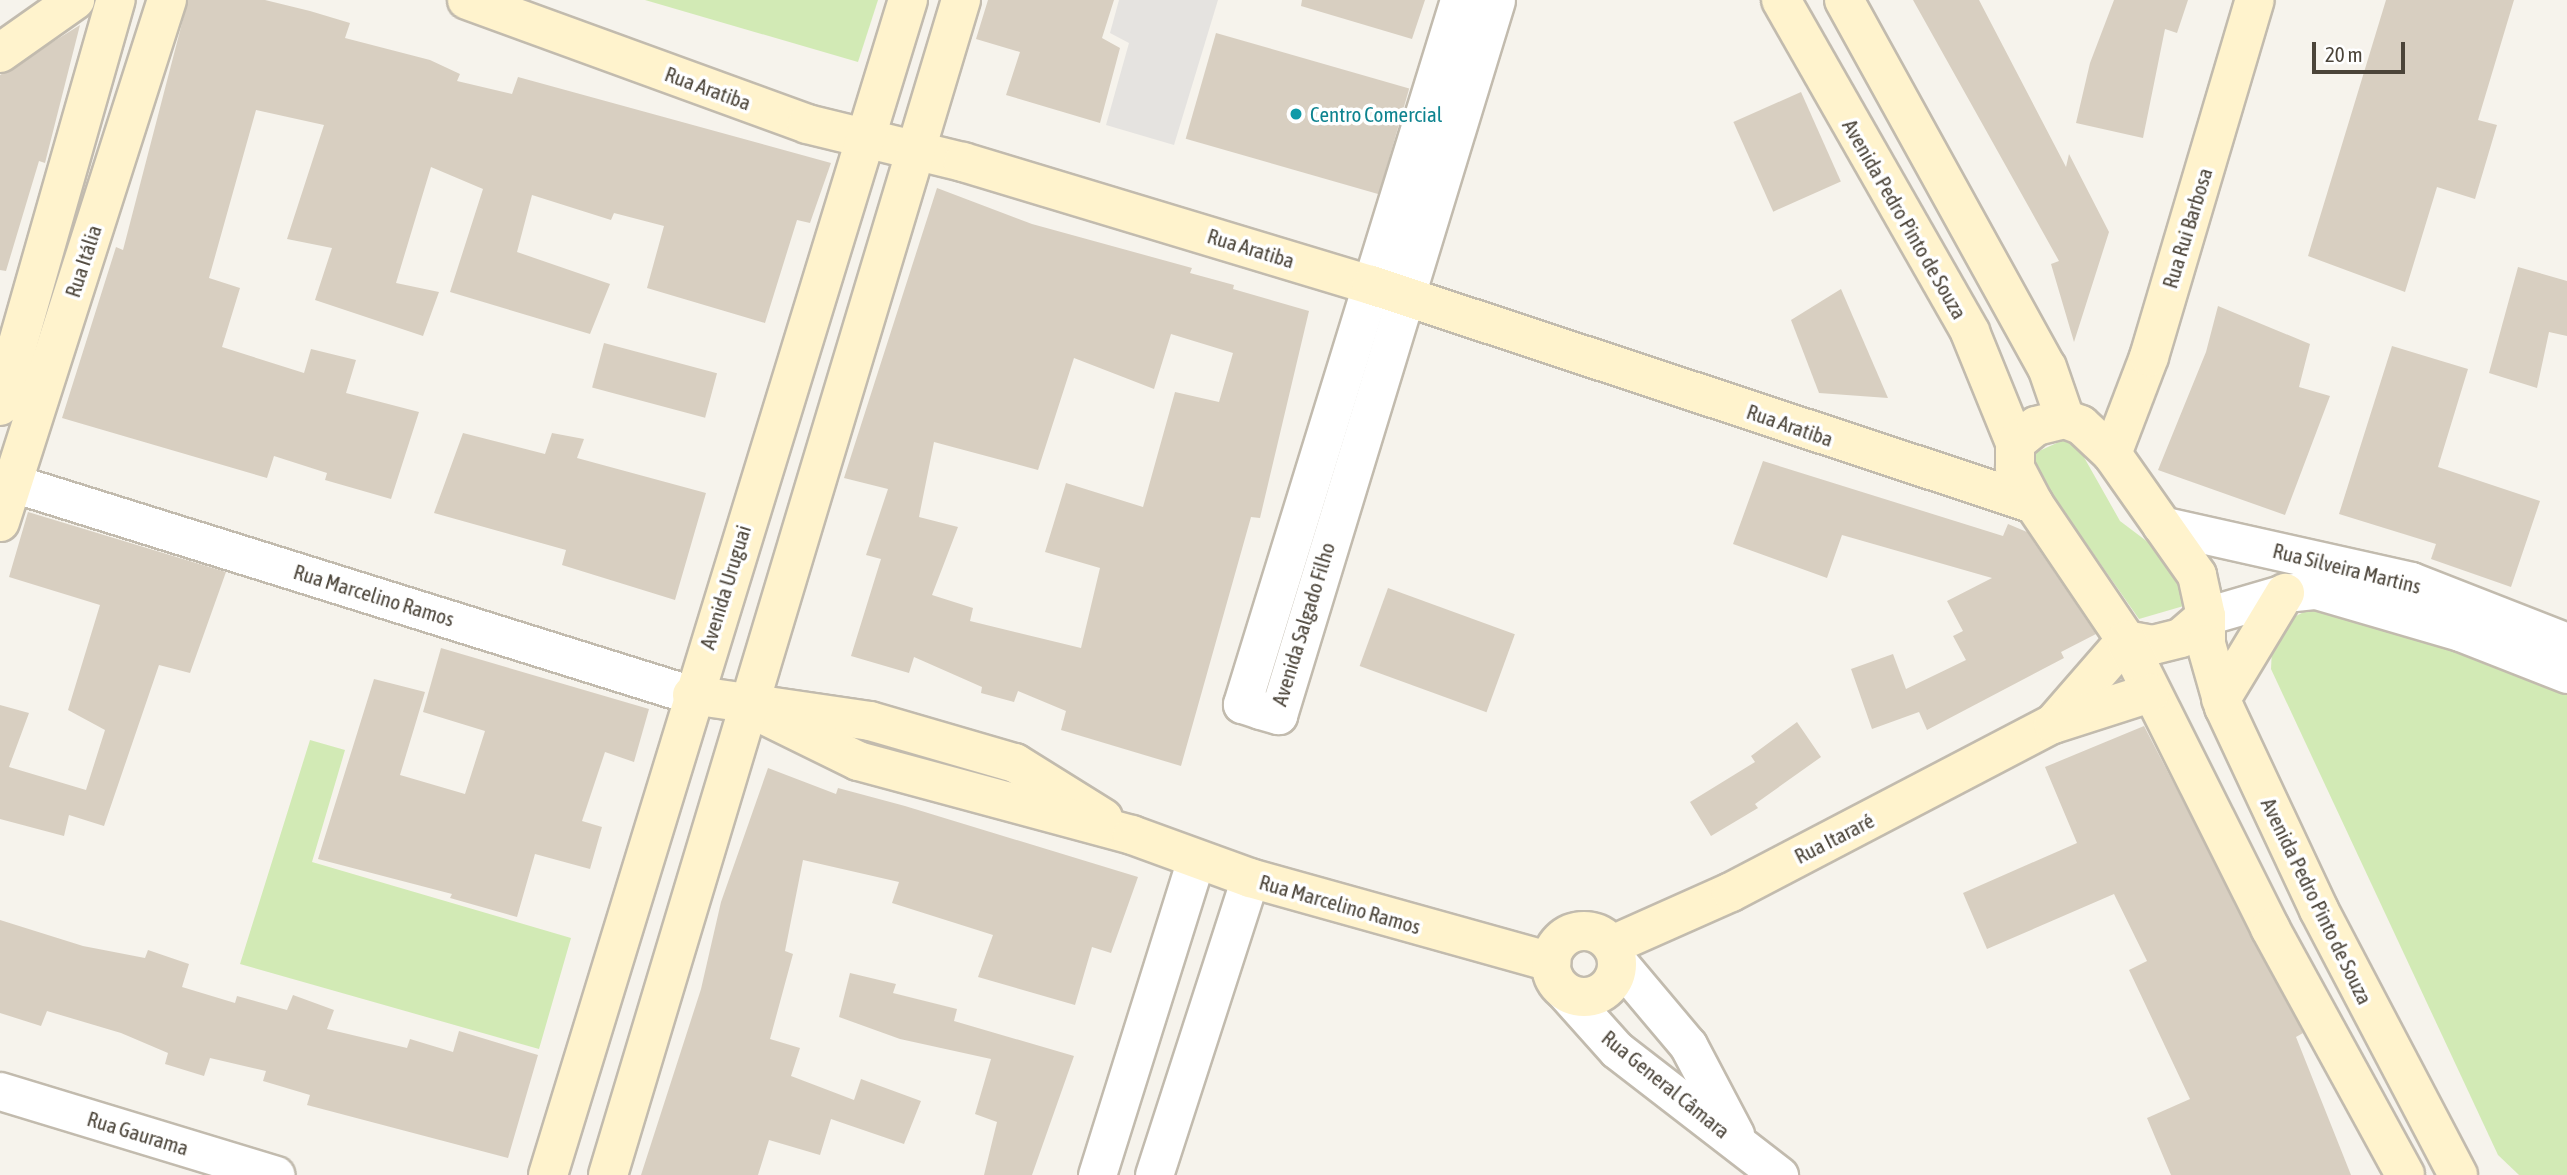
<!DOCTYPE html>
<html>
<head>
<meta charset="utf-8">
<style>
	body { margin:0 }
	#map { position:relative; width:2567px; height:1175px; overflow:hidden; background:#f6f3ec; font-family:"Asap Condensed",sans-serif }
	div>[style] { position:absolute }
	.green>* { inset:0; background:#d2eab5 }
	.parking>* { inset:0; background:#e5e3e0 }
	.building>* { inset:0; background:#d8cfc1; transform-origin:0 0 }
	.roads { filter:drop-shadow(2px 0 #c2bbae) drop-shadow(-2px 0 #c2bbae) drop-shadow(0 2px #c2bbae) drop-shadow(0 -2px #c2bbae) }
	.street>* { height:37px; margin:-18.5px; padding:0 18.5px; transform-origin:18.5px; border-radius:18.5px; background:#fff }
	.secondary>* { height:38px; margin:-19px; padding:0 19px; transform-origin:19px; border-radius:19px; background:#fff3cd }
	.secondary>.ring { margin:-19px; padding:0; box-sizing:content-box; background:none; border:38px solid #fff3cd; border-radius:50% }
	.dots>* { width:19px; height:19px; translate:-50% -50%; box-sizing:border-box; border:4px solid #fff; border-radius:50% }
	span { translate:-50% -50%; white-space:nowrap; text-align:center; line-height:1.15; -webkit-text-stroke:7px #fff; paint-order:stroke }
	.street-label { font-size:21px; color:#4b4439 }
	.culture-label { font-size:21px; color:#0d838f }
	.left { translate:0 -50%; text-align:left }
	.scale { position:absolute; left:2312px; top:42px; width:93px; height:32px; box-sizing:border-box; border:4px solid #4b4439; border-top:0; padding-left:9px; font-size:21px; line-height:24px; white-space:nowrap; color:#4b4439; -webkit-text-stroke:5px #fff; paint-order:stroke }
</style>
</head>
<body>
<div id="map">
	<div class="green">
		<i style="clip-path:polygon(645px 0,878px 0,858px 62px)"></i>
		<i style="clip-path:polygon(2072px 436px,2120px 521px,2177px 564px,2187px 605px,2139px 619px,2026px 457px)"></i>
		<i style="clip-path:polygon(2319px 604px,2567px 683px,2567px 1175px,2519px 1175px,2498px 1155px,2271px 669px,2273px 628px)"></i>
		<i style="clip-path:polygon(310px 740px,345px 750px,312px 862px,571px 938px,539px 1049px,240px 964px)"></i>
	</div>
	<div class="parking">
		<i style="clip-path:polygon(1119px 0,1218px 0,1174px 145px,1106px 125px,1129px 43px,1110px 33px)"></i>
	</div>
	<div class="building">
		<i style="clip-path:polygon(188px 0,265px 0,310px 11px,350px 23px,345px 38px,430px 60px,460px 74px,457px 81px,512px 94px,518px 77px,831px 163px,810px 223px,797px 220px,765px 323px,647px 288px,664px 226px,614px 213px,611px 220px,532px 195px,517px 252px,610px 284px,590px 334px,450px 292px,483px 189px,431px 167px,396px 283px,439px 292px,423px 336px,315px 300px,332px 248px,287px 239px,324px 125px,256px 110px,209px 278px,240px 288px,222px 347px,304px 373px,311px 349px,356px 360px,346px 393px,419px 412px,391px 499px,325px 480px,327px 473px,274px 456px,267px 478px,62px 418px,116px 247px,123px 250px)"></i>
		<i style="clip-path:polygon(988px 0,1114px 0,1102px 38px,1120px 48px,1100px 123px,1006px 95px,1020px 52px,976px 39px)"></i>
		<i style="clip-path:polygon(1302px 0,1425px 0,1412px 39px,1301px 6px)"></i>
		<i style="clip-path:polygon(1913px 0,1979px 0,2066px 167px,2069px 154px,2109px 232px,2074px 342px,2051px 264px,2059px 261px)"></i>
		<i style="clip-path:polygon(2114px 0,2188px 0,2177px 33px,2165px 29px,2143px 138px,2076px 123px,2090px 63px)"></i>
		<i style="clip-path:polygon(2386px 0,2514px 0,2478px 120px,2497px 125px,2475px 199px,2437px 187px,2405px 292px,2308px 256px)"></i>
		<i style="clip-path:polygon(80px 25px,45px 163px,39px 161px,6px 271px,0 270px,0 75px)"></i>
		<i style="left:1216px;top:33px;width:201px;height:110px;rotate:16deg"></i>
		<i style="left:1801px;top:92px;width:98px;height:74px;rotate:66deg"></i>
		<i style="clip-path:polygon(evenodd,937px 188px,1032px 224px,1192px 268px,1190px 273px,1234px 285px,1233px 289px,1309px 311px,1260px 518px,1251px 517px,1181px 766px,1061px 730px,1066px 711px,1018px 691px,1014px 702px,981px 693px,982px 687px,914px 657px,909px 673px,851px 656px,881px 559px,866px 555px,888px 489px,844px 478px,937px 188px,1171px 334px,1233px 353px,1219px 402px,1175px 392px,1143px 507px,1066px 483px,1045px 552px,1100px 568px,1081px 648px,970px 621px,973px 608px,932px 595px,958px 527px,919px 517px,934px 442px,1038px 470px,1074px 358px,1154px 389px,1171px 334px)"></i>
		<i style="clip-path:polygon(2518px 267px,2567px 281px,2567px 336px,2549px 332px,2537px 388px,2489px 373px)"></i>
		<i style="clip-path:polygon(1841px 289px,1888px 398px,1819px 393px,1791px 320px)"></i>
		<i style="clip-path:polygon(2218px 306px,2310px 344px,2299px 387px,2330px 396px,2285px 515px,2158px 470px,2206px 352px)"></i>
		<i style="left:604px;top:343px;width:117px;height:46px;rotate:15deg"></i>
		<i style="clip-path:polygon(2392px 346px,2468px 369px,2438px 467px,2540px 501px,2511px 587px,2431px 559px,2436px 544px,2339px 514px)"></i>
		<i style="clip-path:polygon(463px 433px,545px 454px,552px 433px,584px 439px,577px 458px,706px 493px,675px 600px,562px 565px,566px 550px,434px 513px)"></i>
		<i style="clip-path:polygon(1763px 461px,2003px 536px,2008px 524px,2027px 532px,2096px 634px,2061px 652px,2064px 658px,1927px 730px,1919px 712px,1872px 729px,1851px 669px,1893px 654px,1906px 689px,1966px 660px,1953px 636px,1963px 631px,1947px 601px,1992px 578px,1842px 535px,1827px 578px,1733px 544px)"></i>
		<i style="clip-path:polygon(28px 512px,226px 572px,190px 673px,159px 665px,104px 826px,69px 815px,64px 836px,0 819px,0 705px,29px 713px,9px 767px,86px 790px,105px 730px,68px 710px,100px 605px,9px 577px)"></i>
		<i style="left:1388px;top:588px;width:135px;height:83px;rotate:20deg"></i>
		<i style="clip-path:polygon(441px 648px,649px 709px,634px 762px,605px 752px,582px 821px,602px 827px,590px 869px,535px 854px,517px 917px,450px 898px,452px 894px,318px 859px,374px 679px,425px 692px,400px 775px,465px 794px,485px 731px,423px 712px)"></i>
		<i style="clip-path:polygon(1797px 722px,1821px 757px,1755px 804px,1758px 808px,1711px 836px,1690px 802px,1755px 762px,1751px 756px)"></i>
		<i style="clip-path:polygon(2144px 726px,2303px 1033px,2296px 1037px,2351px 1175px,2171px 1175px,2147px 1118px,2190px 1099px,2129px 970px,2147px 961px,2114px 894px,1987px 949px,1963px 893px,2077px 843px,2045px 767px)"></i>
		<i style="clip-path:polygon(768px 768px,836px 794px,838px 788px,905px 806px,1138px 877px,1111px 953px,1092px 947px,1075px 1005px,978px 977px,993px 935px,892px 903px,899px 882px,803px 860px,785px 951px,793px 954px,770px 1039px,800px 1048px,791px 1076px,854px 1100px,861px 1079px,921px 1101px,904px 1144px,831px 1119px,820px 1155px,769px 1140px,758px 1175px,641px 1175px,701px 989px,721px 902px)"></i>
		<i style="clip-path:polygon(0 920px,83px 946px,145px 958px,148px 950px,189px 964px,182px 987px,235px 1003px,237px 996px,287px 1010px,293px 995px,334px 1010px,327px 1029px,407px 1048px,410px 1039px,453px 1052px,459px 1031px,538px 1055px,508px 1158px,307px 1105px,310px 1095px,263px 1081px,266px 1071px,210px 1058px,204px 1076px,165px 1064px,168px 1053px,121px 1033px,47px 1011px,41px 1026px,0 1013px)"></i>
		<i style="clip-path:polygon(850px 973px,896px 984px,893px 993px,957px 1009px,954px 1021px,1074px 1056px,1032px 1175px,984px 1175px,997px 1122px,975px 1114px,991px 1059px,900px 1039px,839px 1017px)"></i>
	</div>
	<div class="roads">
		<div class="street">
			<i style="left:1459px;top:0;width:737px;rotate:107.13deg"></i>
			<i style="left:1242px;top:704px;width:19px;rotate:18deg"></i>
			<i style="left:1260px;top:710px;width:19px;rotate:16deg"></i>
			<i style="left:1278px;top:715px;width:747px;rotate:-73.04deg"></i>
			<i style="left:0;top:479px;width:725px;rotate:17.34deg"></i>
			<i style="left:2161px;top:525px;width:256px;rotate:12.6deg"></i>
			<i style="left:2411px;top:581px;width:168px;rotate:21.4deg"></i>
			<i style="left:2206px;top:616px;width:82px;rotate:-16.2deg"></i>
			<i style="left:2285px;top:593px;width:31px;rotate:-6deg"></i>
			<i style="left:2316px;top:590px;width:150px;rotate:16.3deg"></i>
			<i style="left:2460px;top:632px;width:115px;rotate:21.4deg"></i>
			<i style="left:1618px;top:962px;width:109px;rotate:49.9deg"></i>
			<i style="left:1688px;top:1045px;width:101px;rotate:62.2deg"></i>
			<i style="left:1564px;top:991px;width:79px;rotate:48.1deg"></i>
			<i style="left:1617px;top:1050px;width:205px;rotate:37.7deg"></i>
			<i style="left:0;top:1091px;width:288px;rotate:16.9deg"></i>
			<i style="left:1097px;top:1175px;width:330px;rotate:-72.6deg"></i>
			<i style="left:1154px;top:1175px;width:312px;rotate:-72.1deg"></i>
		</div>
		<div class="secondary">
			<i style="left:467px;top:0;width:362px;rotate:20deg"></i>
			<i style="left:807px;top:124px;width:161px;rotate:13.7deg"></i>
			<i style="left:963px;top:162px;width:426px;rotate:16.8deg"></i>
			<i style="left:1371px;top:285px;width:698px;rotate:18.28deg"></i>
			<i style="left:1781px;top:0;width:382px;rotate:60.3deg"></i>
			<i style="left:1970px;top:332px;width:120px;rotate:67.9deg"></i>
			<i style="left:1844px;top:0;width:419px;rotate:61.1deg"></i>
			<i style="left:2047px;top:367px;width:55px;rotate:70.9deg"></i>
			<i style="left:0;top:53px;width:92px;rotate:-35.2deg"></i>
			<i style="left:0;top:406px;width:422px;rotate:-74.1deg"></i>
			<i style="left:2112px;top:454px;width:104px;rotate:-69.1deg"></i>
			<i style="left:2149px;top:357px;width:372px;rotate:-73.5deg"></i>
			<i style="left:0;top:522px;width:548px;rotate:-72.26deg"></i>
			<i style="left:2206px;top:616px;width:33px;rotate:139deg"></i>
			<i style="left:2181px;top:638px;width:29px;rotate:166deg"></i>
			<i style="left:2153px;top:645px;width:27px;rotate:-170deg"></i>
			<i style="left:2126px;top:640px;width:164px;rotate:-124.1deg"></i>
			<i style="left:2034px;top:504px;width:41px;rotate:-117.8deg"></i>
			<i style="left:2015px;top:468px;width:25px;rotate:-90deg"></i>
			<i style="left:2015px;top:443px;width:27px;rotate:-39deg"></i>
			<i style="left:2036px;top:426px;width:30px;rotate:-14deg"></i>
			<i style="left:2065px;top:419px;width:17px;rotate:21deg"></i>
			<i style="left:2081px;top:425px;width:42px;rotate:43.1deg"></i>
			<i style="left:2112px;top:454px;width:148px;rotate:54.9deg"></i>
			<i style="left:2197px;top:575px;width:42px;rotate:77.6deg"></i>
			<i style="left:2206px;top:616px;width:28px;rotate:90deg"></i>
			<i style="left:2206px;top:644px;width:66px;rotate:74.1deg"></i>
			<i style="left:2224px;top:707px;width:224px;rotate:64.9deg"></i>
			<i style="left:2319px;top:910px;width:299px;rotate:62.3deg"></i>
			<i style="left:692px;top:695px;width:180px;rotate:8.3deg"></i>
			<i style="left:870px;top:721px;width:151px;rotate:16.2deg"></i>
			<i style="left:1015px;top:763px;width:104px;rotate:32deg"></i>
			<i style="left:2221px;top:699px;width:124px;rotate:-58.9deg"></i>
			<i style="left:748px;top:707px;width:123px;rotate:26.1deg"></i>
			<i style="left:858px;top:761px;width:284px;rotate:15.1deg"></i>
			<i style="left:1132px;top:835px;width:126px;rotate:20deg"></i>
			<i style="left:1250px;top:878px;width:313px;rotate:15.6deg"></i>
			<i style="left:2053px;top:724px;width:111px;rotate:-49deg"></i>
			<i style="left:2126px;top:640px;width:322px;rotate:63.4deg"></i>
			<i style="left:2270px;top:928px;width:281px;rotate:61.3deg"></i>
			<i class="ring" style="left:1551px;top:931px;width:28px;height:28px"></i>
			<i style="left:1612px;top:945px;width:130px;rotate:-24deg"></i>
			<i style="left:1731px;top:892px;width:363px;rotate:-27.6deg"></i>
			<i style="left:2053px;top:724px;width:102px;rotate:-17.7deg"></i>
			<i style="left:548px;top:1175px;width:1229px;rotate:-72.97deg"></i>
			<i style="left:608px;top:1175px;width:1227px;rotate:-73.28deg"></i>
		</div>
	</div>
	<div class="dots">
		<i style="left:1296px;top:114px;background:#0f9aa8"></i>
	</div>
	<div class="street-label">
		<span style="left:708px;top:88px;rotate:20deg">Rua Aratiba</span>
		<span style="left:1905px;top:219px;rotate:60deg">Avenida Pedro Pinto de Souza</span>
		<span style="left:2187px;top:228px;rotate:-73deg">Rua Rui Barbosa</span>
		<span style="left:1251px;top:248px;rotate:17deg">Rua Aratiba</span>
		<span style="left:83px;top:261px;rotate:-72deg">Rua Itália</span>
		<span style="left:1790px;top:425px;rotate:19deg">Rua Aratiba</span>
		<span style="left:2347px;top:568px;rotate:14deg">Rua Silveira Martins</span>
		<span style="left:725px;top:587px;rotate:-73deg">Avenida Uruguai</span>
		<span style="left:374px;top:595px;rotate:17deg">Rua Marcelino Ramos</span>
		<span style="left:1303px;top:624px;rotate:-73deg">Avenida Salgado Filho</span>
		<span style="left:1834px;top:838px;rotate:-27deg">Rua Itararé</span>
		<span style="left:2317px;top:901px;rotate:64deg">Avenida Pedro Pinto de Souza</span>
		<span style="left:1340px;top:904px;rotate:16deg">Rua Marcelino Ramos</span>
		<span style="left:1666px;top:1084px;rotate:39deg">Rua General Câmara</span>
		<span style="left:138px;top:1133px;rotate:17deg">Rua Gaurama</span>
	</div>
	<div class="culture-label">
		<span class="left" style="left:1310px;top:114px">Centro Comercial</span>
	</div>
	<div class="scale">20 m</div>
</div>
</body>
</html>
